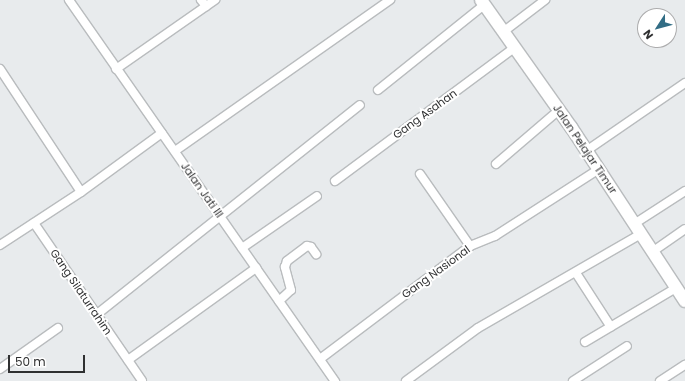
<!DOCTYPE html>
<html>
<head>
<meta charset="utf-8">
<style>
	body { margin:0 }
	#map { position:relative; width:685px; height:381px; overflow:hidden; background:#e8ebed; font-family:Poppins,sans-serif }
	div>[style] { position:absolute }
	.roads { filter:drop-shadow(1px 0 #b9bcbe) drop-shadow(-1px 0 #b9bcbe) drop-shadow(0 1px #b9bcbe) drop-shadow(0 -1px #b9bcbe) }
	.street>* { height:8px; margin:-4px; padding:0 4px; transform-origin:4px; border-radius:4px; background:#fff }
	.secondary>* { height:12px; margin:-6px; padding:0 6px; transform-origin:6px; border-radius:6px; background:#fff }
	span { translate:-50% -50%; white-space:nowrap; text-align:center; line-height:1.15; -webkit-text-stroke:4px #fff; paint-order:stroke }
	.street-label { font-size:11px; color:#2f3031 }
	.north { position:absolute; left:637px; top:8px; width:40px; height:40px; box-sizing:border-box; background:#fff; border:1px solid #acacad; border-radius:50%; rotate:234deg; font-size:11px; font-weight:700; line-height:16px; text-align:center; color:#2f3031 }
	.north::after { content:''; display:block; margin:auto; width:14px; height:18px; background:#326d85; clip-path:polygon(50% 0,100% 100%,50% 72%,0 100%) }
	.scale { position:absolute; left:8px; top:355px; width:77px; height:18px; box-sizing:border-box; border:2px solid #2f3031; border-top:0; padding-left:5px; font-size:12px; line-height:14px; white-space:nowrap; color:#2f3031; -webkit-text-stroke:3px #fff; paint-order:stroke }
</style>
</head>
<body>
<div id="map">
	<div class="roads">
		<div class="street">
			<i style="left:69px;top:0;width:465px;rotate:55.1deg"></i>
			<i style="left:201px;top:0;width:8px;rotate:50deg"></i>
			<i style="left:503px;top:32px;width:53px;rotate:-37.3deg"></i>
			<i style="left:0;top:69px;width:147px;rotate:56.6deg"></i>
			<i style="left:116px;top:69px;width:121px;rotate:-34.9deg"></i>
			<i style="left:378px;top:90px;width:136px;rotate:-38.7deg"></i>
			<i style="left:175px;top:151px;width:263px;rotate:-35.1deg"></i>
			<i style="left:586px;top:151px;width:120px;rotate:-34.5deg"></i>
			<i style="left:496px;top:164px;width:83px;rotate:-40.6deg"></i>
			<i style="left:420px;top:174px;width:88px;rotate:55.2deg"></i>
			<i style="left:335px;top:181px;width:223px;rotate:-36.6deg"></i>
			<i style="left:34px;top:223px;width:191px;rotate:55.6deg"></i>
			<i style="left:634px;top:224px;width:61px;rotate:-32.9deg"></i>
			<i style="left:0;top:245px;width:97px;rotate:-33.2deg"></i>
			<i style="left:81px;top:192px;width:100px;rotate:-36.1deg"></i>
			<i style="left:242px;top:248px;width:91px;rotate:-34.7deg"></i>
			<i style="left:652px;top:252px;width:40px;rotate:-34.9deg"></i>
			<i style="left:576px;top:273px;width:64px;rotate:57.1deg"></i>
			<i style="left:279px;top:301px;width:16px;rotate:-43deg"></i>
			<i style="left:291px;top:290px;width:24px;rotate:-105deg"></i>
			<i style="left:285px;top:267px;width:6px;rotate:-72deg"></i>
			<i style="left:287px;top:261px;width:25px;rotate:-37deg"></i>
			<i style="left:307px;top:246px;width:4px;rotate:14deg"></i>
			<i style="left:311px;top:247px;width:9px;rotate:54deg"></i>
			<i style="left:96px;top:315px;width:337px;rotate:-38.5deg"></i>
			<i style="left:585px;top:342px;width:106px;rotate:-30.7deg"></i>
			<i style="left:320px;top:359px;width:188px;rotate:-37deg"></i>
			<i style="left:470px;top:246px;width:27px;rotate:-22deg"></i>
			<i style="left:495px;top:236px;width:124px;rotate:-32.8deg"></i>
			<i style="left:128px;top:360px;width:158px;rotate:-35.7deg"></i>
			<i style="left:0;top:369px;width:71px;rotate:-35.3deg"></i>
			<i style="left:406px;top:381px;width:89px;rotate:-36.4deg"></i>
			<i style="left:478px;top:328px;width:188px;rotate:-30deg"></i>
			<i style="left:573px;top:381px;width:64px;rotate:-32.9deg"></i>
			<i style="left:660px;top:381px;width:30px;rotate:-33deg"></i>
		</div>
		<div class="secondary">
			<i style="left:481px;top:0;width:156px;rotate:54.7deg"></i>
			<i style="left:571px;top:127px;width:208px;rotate:56.8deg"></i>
		</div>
	</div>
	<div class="street-label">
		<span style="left:425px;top:114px;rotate:-36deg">Gang Asahan</span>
		<span style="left:585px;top:149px;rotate:56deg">Jalan Pelajar Timur</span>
		<span style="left:202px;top:190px;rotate:55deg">Jalan Jati III</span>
		<span style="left:436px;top:272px;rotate:-36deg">Gang Nasional</span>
		<span style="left:81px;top:292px;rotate:56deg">Gang Silaturrahim</span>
	</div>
	<div class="north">N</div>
	<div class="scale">50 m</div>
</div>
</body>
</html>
